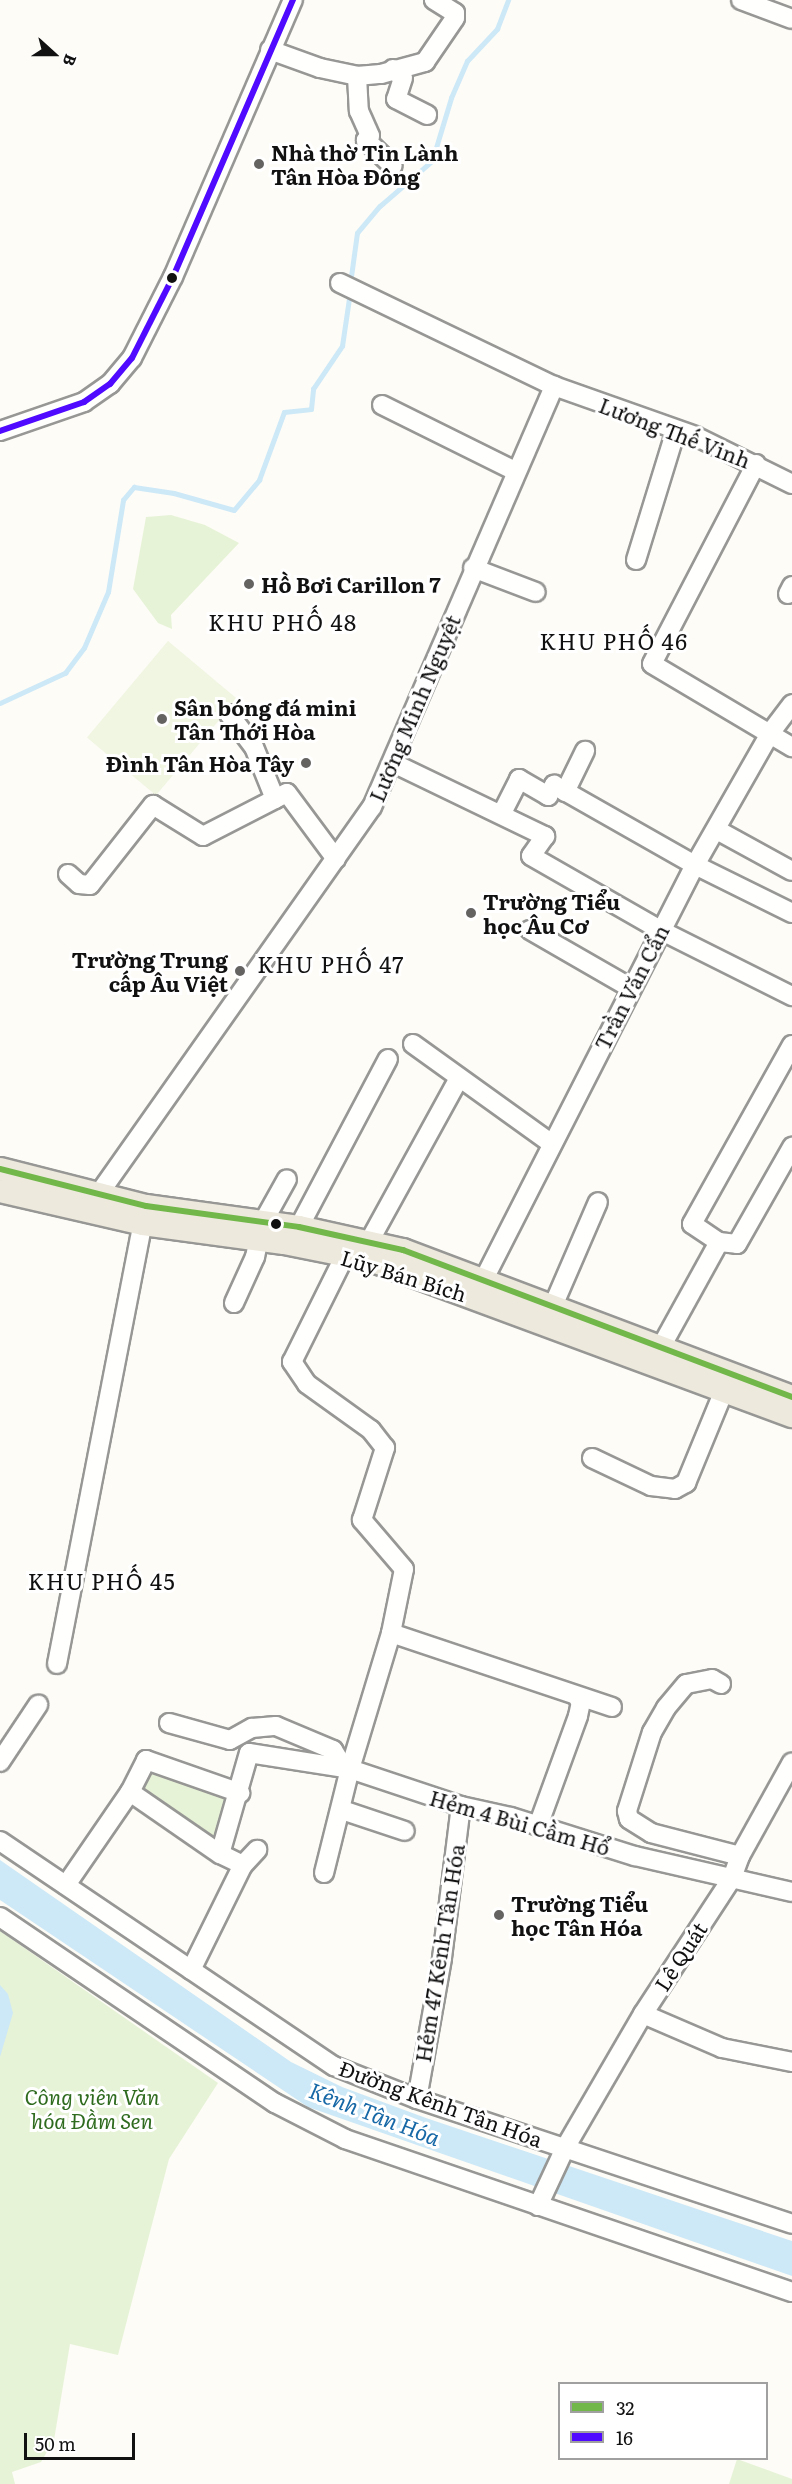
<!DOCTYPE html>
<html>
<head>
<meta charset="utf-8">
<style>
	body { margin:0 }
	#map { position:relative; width:792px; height:2484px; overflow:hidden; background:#fdfcf7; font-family:Literata,serif }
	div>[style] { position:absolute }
	.green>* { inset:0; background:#e7f3d7 }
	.pitch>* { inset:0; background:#f0f6e1; transform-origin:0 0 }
	.water>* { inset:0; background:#cde8f7 }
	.stream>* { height:4.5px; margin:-2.25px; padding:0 2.25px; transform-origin:2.25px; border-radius:2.25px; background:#cde8f7 }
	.roads { filter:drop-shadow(2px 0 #979795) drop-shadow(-2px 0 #979795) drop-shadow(0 2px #979795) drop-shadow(0 -2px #979795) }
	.minor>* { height:18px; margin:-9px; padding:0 9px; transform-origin:9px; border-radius:9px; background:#fffffe }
	.major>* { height:22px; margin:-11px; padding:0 11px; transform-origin:11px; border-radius:11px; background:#ede9dc }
	.bus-1>* { height:6px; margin:-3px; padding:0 3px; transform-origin:3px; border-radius:3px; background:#71b74a }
	.bus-2>* { height:6px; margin:-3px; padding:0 3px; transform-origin:3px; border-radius:3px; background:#4f0aff }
	.dots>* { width:16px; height:16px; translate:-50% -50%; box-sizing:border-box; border:3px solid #fff; border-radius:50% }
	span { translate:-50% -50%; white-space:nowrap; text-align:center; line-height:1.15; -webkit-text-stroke:6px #fff; paint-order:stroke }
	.poi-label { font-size:21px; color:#111; font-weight:700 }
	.left { translate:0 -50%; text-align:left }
	.right { translate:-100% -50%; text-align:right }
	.street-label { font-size:21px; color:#111 }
	.park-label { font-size:21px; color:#2f6b1f; font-style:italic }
	.neighbourhood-label { font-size:22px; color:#111; letter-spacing:1.5px }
	.water-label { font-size:22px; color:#1768a6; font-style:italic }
	.legend { position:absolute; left:558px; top:2382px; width:210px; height:78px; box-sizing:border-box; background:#fff; border:2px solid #a0a0a0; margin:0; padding:8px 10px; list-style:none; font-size:18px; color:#111 }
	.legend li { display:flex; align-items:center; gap:12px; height:30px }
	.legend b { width:30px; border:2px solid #a0a0a0 }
	.north { position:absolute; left:24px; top:24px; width:60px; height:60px; -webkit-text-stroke:4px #fff; paint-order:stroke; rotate:111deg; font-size:16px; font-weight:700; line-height:24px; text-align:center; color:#111 }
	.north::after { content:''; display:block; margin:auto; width:21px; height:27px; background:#111; clip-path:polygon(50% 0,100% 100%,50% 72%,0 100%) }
	.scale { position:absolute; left:24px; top:2433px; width:111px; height:27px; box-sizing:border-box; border:3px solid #111; border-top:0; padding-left:8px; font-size:18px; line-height:21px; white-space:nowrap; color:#111; -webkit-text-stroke:4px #fff; paint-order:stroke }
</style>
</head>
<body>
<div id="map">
	<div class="green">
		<i style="clip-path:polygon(171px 515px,205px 525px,239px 543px,171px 615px,172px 629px,158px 623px,133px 589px,146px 517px)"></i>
		<i style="clip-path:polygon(154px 1769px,230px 1795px,216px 1840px,142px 1788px)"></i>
		<i style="clip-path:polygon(0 1931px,218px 2083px,169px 2159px,118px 2355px,70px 2344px,54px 2440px,41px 2462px,12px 2472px,15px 2484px,0 2484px)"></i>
		<i style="clip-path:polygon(737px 2459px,792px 2479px,792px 2484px,729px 2484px)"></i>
	</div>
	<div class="pitch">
		<i style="left:168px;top:641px;width:90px;height:126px;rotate:40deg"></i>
	</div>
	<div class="water">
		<i style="clip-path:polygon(0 1860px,291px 2062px,342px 2087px,426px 2118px,792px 2241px,792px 2276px,308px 2107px,0 1900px)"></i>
		<i style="clip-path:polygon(0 1985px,8px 1994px,13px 2013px,0 2057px)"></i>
	</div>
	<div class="stream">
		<i style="left:350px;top:284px;width:51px;rotate:-82.2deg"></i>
		<i style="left:357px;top:233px;width:35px;rotate:-50deg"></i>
		<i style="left:380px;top:206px;width:69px;rotate:-40.9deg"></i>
		<i style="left:432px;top:161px;width:66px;rotate:-73.2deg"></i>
		<i style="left:451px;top:98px;width:40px;rotate:-66.6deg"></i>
		<i style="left:467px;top:61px;width:44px;rotate:-46.8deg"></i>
		<i style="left:497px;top:29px;width:31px;rotate:-69deg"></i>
		<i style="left:0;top:703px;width:72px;rotate:-24.8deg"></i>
		<i style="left:65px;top:673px;width:31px;rotate:-53deg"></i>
		<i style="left:84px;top:648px;width:61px;rotate:-66.8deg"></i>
		<i style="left:108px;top:592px;width:93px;rotate:-80.7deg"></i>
		<i style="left:123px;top:500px;width:17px;rotate:-50deg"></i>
		<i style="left:134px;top:487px;width:40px;rotate:8.5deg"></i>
		<i style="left:174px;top:493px;width:62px;rotate:15.8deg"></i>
		<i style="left:234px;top:510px;width:39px;rotate:-50deg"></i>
		<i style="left:259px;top:480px;width:72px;rotate:-69.8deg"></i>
		<i style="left:284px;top:412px;width:27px;rotate:-6deg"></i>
		<i style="left:311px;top:409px;width:20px;rotate:-84deg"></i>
		<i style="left:313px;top:389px;width:52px;rotate:-56deg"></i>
		<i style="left:342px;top:346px;width:55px;rotate:-81.6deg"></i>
	</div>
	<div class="roads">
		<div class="minor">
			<i style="left:741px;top:0;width:54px;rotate:20.4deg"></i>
			<i style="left:270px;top:50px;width:53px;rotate:19.8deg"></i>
			<i style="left:320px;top:68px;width:38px;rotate:12deg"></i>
			<i style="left:357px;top:76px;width:24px;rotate:-5deg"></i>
			<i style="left:381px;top:74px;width:46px;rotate:-15.3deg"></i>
			<i style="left:425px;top:62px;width:53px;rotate:-55.7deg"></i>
			<i style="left:455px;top:18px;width:5px;rotate:-90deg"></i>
			<i style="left:455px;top:13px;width:25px;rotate:-148deg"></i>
			<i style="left:393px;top:69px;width:13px;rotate:42deg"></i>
			<i style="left:403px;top:78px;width:22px;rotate:108deg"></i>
			<i style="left:396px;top:99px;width:35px;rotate:27deg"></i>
			<i style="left:357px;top:76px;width:35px;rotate:87deg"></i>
			<i style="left:359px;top:111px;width:27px;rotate:66deg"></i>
			<i style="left:370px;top:136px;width:6px;rotate:135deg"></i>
			<i style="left:366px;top:140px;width:37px;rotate:44deg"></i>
			<i style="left:340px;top:283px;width:237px;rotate:25.7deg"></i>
			<i style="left:554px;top:386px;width:150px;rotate:19.5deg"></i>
			<i style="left:695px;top:436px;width:108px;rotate:26.3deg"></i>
			<i style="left:382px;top:405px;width:148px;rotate:26.4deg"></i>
			<i style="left:0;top:431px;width:89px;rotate:-19deg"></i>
			<i style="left:84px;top:402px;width:32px;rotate:-35deg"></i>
			<i style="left:110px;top:384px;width:34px;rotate:-50deg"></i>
			<i style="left:132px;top:358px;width:91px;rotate:-63.2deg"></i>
			<i style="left:173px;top:277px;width:302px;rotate:-66.6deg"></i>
			<i style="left:756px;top:464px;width:225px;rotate:117.5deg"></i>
			<i style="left:652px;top:664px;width:163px;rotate:30.7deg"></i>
			<i style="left:636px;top:560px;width:136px;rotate:-72.9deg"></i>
			<i style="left:473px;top:568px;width:67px;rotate:20.9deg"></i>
			<i style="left:788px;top:594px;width:9px;rotate:-63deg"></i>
			<i style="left:229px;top:714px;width:41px;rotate:52.9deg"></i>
			<i style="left:254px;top:747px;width:56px;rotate:68deg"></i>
			<i style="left:275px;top:799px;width:13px;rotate:-27deg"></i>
			<i style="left:287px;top:793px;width:82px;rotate:53.4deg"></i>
			<i style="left:393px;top:763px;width:169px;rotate:25.7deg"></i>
			<i style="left:545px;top:836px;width:24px;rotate:125deg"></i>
			<i style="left:531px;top:856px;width:149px;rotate:29.8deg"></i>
			<i style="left:660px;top:930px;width:148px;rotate:26.6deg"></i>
			<i style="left:565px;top:792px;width:46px;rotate:-64deg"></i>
			<i style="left:502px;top:813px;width:38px;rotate:-63deg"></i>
			<i style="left:519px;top:779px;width:34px;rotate:30deg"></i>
			<i style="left:548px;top:796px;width:13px;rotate:-61deg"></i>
			<i style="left:554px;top:785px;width:162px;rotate:29.6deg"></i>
			<i style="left:695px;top:865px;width:108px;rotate:26.3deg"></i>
			<i style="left:717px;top:830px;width:85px;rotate:28.7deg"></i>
			<i style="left:68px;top:874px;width:15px;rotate:42deg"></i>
			<i style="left:79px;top:884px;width:11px;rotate:5deg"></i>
			<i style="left:90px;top:885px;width:102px;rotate:-51.8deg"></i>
			<i style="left:153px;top:805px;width:59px;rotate:31.8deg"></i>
			<i style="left:203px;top:836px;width:81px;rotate:-27.2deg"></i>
			<i style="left:530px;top:930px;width:116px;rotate:29.9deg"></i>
			<i style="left:413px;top:1044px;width:170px;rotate:35.7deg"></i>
			<i style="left:792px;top:1045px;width:205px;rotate:119.2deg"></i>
			<i style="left:692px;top:1224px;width:32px;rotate:34deg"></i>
			<i style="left:719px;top:1242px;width:18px;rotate:6deg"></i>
			<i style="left:737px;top:1244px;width:112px;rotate:-60.4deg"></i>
			<i style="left:91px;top:1205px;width:487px;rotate:-54.8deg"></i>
			<i style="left:372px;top:807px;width:459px;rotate:-66.6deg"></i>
			<i style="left:299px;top:1227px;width:190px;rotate:-62.1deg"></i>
			<i style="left:370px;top:1240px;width:185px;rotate:-61.2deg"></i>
			<i style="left:484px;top:1279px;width:465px;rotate:-63deg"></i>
			<i style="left:695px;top:865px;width:153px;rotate:-60.3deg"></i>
			<i style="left:771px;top:732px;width:35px;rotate:-53deg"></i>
			<i style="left:234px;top:1303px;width:51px;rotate:-65.5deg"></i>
			<i style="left:255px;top:1257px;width:34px;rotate:-78deg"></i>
			<i style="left:262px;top:1224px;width:51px;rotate:-60.9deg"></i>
			<i style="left:553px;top:1306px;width:113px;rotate:-66.6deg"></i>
			<i style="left:661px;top:1347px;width:120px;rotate:-61.1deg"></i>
			<i style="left:592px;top:1458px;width:65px;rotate:25.4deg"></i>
			<i style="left:651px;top:1486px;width:24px;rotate:7deg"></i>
			<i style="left:675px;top:1489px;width:13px;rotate:-29deg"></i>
			<i style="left:686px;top:1483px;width:100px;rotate:-67.6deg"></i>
			<i style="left:391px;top:1633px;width:233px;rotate:18.5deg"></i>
			<i style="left:57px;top:1664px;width:461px;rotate:-79deg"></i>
			<i style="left:721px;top:1684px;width:10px;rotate:-151deg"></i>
			<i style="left:712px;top:1679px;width:26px;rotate:169deg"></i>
			<i style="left:686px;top:1684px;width:31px;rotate:130deg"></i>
			<i style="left:666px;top:1708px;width:28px;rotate:120deg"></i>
			<i style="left:652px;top:1732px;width:83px;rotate:107.6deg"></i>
			<i style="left:627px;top:1811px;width:8px;rotate:76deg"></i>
			<i style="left:629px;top:1819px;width:26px;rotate:32deg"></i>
			<i style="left:651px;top:1833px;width:92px;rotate:14.5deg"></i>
			<i style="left:169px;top:1723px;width:63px;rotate:15.6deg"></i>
			<i style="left:230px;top:1740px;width:25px;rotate:-29deg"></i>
			<i style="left:252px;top:1728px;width:24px;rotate:-5deg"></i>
			<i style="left:276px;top:1726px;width:62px;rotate:22.8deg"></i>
			<i style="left:333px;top:1750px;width:21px;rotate:59deg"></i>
			<i style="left:0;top:1762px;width:69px;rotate:-56.3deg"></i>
			<i style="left:130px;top:1792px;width:109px;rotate:34.6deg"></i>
			<i style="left:342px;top:1810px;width:66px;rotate:18.4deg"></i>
			<i style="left:538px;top:1826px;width:117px;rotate:-70deg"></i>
			<i style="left:578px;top:1716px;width:14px;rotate:-78deg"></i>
			<i style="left:581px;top:1702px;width:5px;rotate:-127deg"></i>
			<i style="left:0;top:1841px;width:403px;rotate:34deg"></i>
			<i style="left:334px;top:2066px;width:89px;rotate:21.7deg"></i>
			<i style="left:417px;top:2099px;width:395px;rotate:18.4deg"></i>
			<i style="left:243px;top:1865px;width:21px;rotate:-47deg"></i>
			<i style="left:324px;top:1873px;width:107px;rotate:-76deg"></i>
			<i style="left:350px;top:1769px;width:142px;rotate:-73.2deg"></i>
			<i style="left:391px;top:1633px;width:65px;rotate:-78.5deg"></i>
			<i style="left:404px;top:1569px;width:65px;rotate:-130.6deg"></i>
			<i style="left:362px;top:1520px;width:76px;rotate:-72.3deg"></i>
			<i style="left:385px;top:1448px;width:23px;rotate:-128deg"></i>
			<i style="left:371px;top:1430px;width:79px;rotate:-144.3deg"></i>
			<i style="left:307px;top:1384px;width:27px;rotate:-124deg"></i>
			<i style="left:292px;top:1362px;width:119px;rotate:-63.6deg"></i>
			<i style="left:66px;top:1885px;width:113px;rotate:-55.5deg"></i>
			<i style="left:130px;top:1792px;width:36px;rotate:-63deg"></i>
			<i style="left:146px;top:1760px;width:100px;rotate:19.3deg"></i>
			<i style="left:0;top:1917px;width:332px;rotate:34.1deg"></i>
			<i style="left:275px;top:2103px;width:79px;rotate:27.2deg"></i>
			<i style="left:345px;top:2139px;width:472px;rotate:18.9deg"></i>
			<i style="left:191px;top:1970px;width:117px;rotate:-63.7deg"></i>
			<i style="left:243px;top:1865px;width:25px;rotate:-154deg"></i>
			<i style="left:220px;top:1854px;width:105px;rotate:-74deg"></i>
			<i style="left:249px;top:1753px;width:102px;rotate:9deg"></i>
			<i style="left:350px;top:1769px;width:117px;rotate:18.4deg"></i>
			<i style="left:461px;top:1806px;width:51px;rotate:12.4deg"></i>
			<i style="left:511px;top:1817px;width:130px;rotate:17.5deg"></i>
			<i style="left:635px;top:1856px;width:161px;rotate:12.9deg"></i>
			<i style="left:643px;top:2014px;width:86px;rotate:23.3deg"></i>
			<i style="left:722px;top:2048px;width:71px;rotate:11.3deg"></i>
			<i style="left:417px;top:2099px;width:143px;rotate:-79.9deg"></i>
			<i style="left:442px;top:1958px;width:153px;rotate:-82.9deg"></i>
			<i style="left:538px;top:2206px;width:64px;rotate:-65deg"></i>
			<i style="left:565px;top:2148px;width:155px;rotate:-59.8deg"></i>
			<i style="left:643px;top:2014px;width:163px;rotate:-56.8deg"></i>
			<i style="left:732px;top:1878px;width:23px;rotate:-70deg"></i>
			<i style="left:740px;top:1856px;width:107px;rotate:-61deg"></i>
		</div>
		<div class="major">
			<i style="left:0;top:1169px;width:151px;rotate:14.2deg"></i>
			<i style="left:146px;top:1206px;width:154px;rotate:7.8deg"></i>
			<i style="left:299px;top:1227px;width:107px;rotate:12.5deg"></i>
			<i style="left:403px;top:1250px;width:416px;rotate:20.7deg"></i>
			<i style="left:0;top:1191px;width:147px;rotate:13deg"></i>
			<i style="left:143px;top:1224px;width:142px;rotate:7.7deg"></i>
			<i style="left:284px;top:1243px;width:88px;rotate:11.2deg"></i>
			<i style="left:370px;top:1260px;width:450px;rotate:20.3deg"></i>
		</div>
	</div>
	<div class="bus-1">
		<i style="left:0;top:1169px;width:151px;rotate:14.2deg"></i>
		<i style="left:146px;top:1206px;width:154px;rotate:7.8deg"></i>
		<i style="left:299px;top:1227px;width:107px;rotate:12.5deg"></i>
		<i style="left:403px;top:1250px;width:416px;rotate:20.7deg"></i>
	</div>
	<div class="bus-2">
		<i style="left:0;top:431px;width:89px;rotate:-19deg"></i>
		<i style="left:84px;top:402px;width:32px;rotate:-35deg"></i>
		<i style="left:110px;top:384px;width:34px;rotate:-50deg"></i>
		<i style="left:132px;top:358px;width:91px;rotate:-63.2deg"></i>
		<i style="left:173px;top:277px;width:302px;rotate:-66.6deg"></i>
	</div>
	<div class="dots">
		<i style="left:259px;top:164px;background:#646362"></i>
		<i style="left:172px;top:278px;background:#111"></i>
		<i style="left:249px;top:584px;background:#646362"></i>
		<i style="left:162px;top:719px;background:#646362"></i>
		<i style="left:306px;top:763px;background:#646362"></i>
		<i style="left:471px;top:913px;background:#646362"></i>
		<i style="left:240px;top:971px;background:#646362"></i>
		<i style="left:276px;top:1224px;background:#111"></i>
		<i style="left:499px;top:1915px;background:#646362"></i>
	</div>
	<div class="poi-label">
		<span class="left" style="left:271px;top:164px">Nhà thờ Tin Lành<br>Tân Hòa Đông</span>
		<span class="left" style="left:261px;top:584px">Hồ Bơi Carillon 7</span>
		<span class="left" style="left:174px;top:719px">Sân bóng đá mini<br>Tân Thới Hòa</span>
		<span class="right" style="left:294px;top:763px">Đình Tân Hòa Tây</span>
		<span class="left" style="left:483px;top:913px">Trường Tiểu<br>học Âu Cơ</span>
		<span class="right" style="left:228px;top:971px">Trường Trung<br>cấp Âu Việt</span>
		<span class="left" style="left:511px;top:1915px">Trường Tiểu<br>học Tân Hóa</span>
	</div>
	<div class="street-label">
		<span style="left:675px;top:432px;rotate:21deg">Lương Thế Vinh</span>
		<span style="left:414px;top:708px;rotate:-67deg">Lương Minh Nguyệt</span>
		<span style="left:631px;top:987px;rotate:-63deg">Trần Văn Cẩn</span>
		<span style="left:404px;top:1275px;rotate:17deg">Lũy Bán Bích</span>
		<span style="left:520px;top:1822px;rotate:16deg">Hẻm 4 Bùi Cầm Hổ</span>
		<span style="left:439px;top:1953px;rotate:-81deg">Hẻm 47 Kênh Tân Hóa</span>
		<span style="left:680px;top:1956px;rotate:-57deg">Lê Quát</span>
		<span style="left:441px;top:2103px;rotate:20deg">Đường Kênh Tân Hóa</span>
	</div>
	<div class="park-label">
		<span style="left:92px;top:2108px">Công viên Văn<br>hóa Đầm Sen</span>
	</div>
	<div class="neighbourhood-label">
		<span style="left:283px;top:622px">KHU PHỐ 48</span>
		<span style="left:614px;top:641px">KHU PHỐ 46</span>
		<span style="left:331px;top:964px">KHU PHỐ 47</span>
		<span style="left:102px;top:1581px">KHU PHỐ 45</span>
	</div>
	<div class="water-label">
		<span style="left:375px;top:2113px;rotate:21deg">Kênh Tân Hóa</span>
	</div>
	<ul class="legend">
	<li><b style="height:8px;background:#71b74a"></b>32</li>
	<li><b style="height:8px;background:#4f0aff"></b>16</li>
	</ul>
	<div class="north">B</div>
	<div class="scale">50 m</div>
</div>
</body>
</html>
